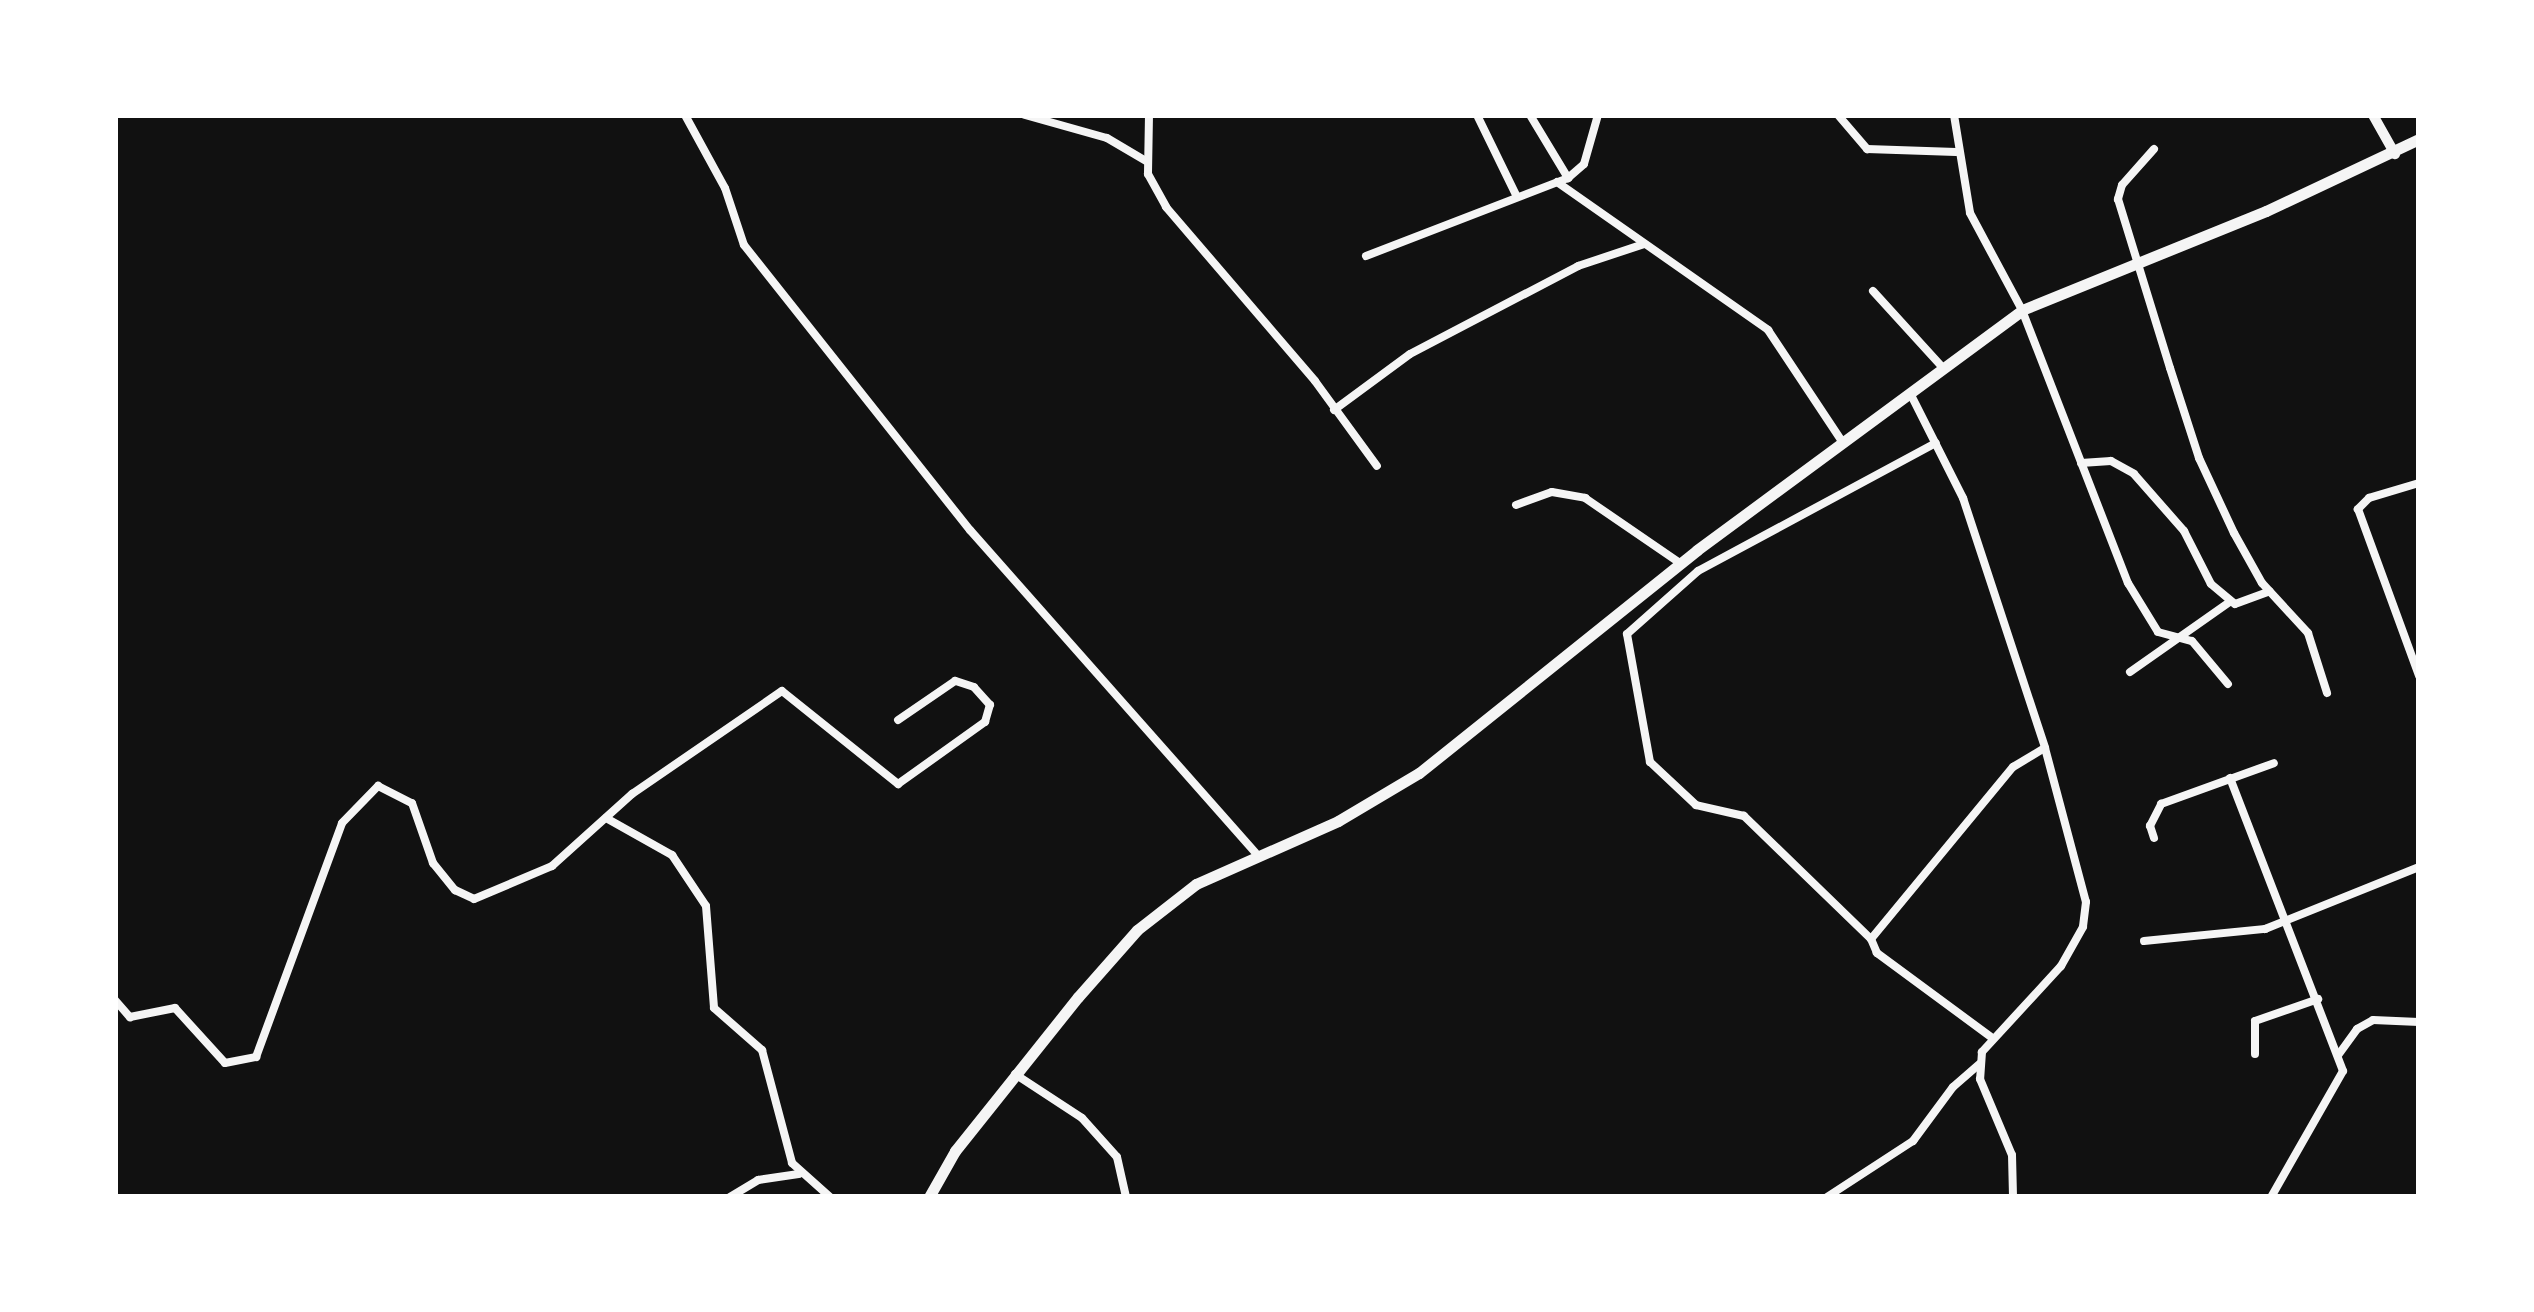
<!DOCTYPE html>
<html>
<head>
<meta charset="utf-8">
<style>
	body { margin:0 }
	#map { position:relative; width:2534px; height:1312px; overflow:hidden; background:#111; font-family:"Times New Roman",serif }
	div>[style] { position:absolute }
	.minor>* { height:8px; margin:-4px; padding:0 4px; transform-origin:4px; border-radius:4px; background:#f5f5f5 }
	.tertiary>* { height:10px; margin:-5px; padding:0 5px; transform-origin:5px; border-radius:5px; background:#f5f5f5 }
	.secondary>* { height:11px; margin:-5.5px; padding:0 5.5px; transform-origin:5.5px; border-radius:5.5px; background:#f5f5f5 }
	span { translate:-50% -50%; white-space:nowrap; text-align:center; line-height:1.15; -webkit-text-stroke:10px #fff; paint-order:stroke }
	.frame { position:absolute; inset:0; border:118px solid #fff; pointer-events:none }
</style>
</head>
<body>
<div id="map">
	<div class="minor">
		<i style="left:685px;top:115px;width:83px;rotate:61.3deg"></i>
		<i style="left:725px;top:188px;width:60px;rotate:71.6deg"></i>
		<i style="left:744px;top:245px;width:364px;rotate:51.6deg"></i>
		<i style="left:970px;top:530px;width:431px;rotate:48.5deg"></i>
		<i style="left:1025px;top:115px;width:85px;rotate:15.7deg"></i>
		<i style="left:1107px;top:138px;width:45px;rotate:30.5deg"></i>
		<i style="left:1149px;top:115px;width:59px;rotate:91deg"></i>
		<i style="left:1148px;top:174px;width:38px;rotate:61deg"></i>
		<i style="left:1166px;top:207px;width:229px;rotate:49.4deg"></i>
		<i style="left:1315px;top:381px;width:105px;rotate:53.9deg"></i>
		<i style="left:1477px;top:115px;width:91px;rotate:64deg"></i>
		<i style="left:1530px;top:115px;width:74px;rotate:58.9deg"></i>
		<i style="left:1838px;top:115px;width:45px;rotate:49.5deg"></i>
		<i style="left:1867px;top:149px;width:89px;rotate:1.9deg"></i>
		<i style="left:1954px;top:115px;width:99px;rotate:80.7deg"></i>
		<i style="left:1970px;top:213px;width:110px;rotate:61.8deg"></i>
		<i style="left:2022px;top:310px;width:293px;rotate:68.8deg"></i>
		<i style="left:2128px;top:583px;width:57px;rotate:58.5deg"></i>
		<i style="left:2158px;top:632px;width:35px;rotate:15deg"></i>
		<i style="left:2192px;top:641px;width:56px;rotate:50.1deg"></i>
		<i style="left:2154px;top:149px;width:48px;rotate:131.6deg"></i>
		<i style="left:2122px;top:185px;width:15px;rotate:106deg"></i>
		<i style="left:2118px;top:199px;width:177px;rotate:72.9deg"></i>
		<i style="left:2170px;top:368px;width:95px;rotate:72.1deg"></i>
		<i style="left:2199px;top:458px;width:83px;rotate:65deg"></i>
		<i style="left:2234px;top:533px;width:57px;rotate:60.8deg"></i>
		<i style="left:2262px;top:583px;width:68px;rotate:47.4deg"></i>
		<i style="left:2308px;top:633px;width:63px;rotate:72.4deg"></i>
		<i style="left:1557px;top:182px;width:258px;rotate:35deg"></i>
		<i style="left:1768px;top:330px;width:136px;rotate:56.4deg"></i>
		<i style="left:1366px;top:256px;width:217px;rotate:-21.1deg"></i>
		<i style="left:1568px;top:178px;width:21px;rotate:-41deg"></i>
		<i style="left:1584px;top:164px;width:51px;rotate:-74.1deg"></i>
		<i style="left:1873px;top:291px;width:104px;rotate:47.7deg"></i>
		<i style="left:1910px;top:393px;width:118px;rotate:63.2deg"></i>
		<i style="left:1963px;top:498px;width:263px;rotate:71.8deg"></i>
		<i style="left:2045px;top:748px;width:159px;rotate:75.1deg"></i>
		<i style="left:2086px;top:902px;width:25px;rotate:97deg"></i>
		<i style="left:2083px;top:927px;width:45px;rotate:119.4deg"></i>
		<i style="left:2061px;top:966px;width:117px;rotate:132.6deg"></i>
		<i style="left:1982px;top:1052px;width:27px;rotate:94deg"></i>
		<i style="left:1980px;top:1079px;width:82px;rotate:67.2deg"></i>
		<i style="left:2012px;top:1155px;width:42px;rotate:88.6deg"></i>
		<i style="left:1334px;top:410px;width:94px;rotate:-36.4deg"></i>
		<i style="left:1410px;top:354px;width:190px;rotate:-27.6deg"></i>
		<i style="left:1578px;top:266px;width:70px;rotate:-18.4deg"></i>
		<i style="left:2081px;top:463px;width:30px;rotate:-4deg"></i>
		<i style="left:2111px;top:461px;width:26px;rotate:29deg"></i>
		<i style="left:2134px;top:474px;width:76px;rotate:48.7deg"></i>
		<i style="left:2184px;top:531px;width:59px;rotate:63deg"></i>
		<i style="left:2211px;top:584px;width:31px;rotate:40deg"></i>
		<i style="left:2235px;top:604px;width:37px;rotate:-20deg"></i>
		<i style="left:2419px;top:483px;width:52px;rotate:163.3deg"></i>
		<i style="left:2369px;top:498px;width:16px;rotate:135deg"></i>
		<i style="left:2358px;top:509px;width:178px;rotate:69.9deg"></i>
		<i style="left:1516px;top:505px;width:38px;rotate:-20deg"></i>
		<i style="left:1552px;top:492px;width:34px;rotate:10deg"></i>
		<i style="left:1585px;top:498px;width:115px;rotate:34.4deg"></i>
		<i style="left:2130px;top:672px;width:123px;rotate:-35.1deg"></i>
		<i style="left:2230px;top:778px;width:314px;rotate:68.9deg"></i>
		<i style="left:2343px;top:1071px;width:145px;rotate:119.7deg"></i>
		<i style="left:606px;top:818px;width:76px;rotate:29.3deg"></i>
		<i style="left:672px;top:855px;width:61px;rotate:56.3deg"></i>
		<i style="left:706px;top:906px;width:102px;rotate:85.5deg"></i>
		<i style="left:714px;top:1008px;width:64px;rotate:41.2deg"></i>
		<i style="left:762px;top:1050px;width:117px;rotate:75.1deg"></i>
		<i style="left:792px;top:1163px;width:51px;rotate:41.8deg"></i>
		<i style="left:2154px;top:838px;width:13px;rotate:-108deg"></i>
		<i style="left:2150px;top:826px;width:25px;rotate:-63deg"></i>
		<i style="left:2161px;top:804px;width:120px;rotate:-19.9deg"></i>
		<i style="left:1871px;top:939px;width:177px;rotate:-135.9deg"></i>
		<i style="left:1744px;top:816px;width:49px;rotate:-167.1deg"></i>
		<i style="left:1696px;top:805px;width:63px;rotate:-136.9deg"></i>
		<i style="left:1650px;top:762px;width:130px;rotate:-100.2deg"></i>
		<i style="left:1627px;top:634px;width:95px;rotate:-41.6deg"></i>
		<i style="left:1698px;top:571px;width:270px;rotate:-28.3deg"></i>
		<i style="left:2144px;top:941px;width:122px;rotate:-5.7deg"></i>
		<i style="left:2265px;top:929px;width:166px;rotate:-21.9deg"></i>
		<i style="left:115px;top:1000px;width:23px;rotate:49deg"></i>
		<i style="left:130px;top:1017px;width:46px;rotate:-11.3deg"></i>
		<i style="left:175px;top:1008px;width:74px;rotate:47.7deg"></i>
		<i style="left:225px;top:1063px;width:32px;rotate:-11deg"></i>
		<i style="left:256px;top:1057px;width:249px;rotate:-69.8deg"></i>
		<i style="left:342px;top:823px;width:52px;rotate:-45.8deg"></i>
		<i style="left:378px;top:786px;width:38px;rotate:27deg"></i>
		<i style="left:412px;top:803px;width:64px;rotate:70.7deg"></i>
		<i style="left:433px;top:863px;width:35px;rotate:51deg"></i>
		<i style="left:455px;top:890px;width:21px;rotate:25deg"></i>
		<i style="left:474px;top:899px;width:85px;rotate:-22.9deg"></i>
		<i style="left:552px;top:866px;width:108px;rotate:-42deg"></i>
		<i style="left:632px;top:794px;width:182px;rotate:-34.5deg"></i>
		<i style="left:782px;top:691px;width:149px;rotate:38.7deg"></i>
		<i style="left:898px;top:784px;width:107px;rotate:-35.5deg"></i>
		<i style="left:985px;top:722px;width:18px;rotate:-74deg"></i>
		<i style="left:990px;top:705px;width:24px;rotate:-132deg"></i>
		<i style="left:974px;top:687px;width:20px;rotate:-162deg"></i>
		<i style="left:955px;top:681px;width:69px;rotate:145.6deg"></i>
		<i style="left:1991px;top:1037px;width:142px;rotate:-143.6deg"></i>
		<i style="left:1877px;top:953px;width:15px;rotate:-113deg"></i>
		<i style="left:1871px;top:939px;width:223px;rotate:-50.5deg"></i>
		<i style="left:2013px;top:767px;width:37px;rotate:-31deg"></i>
		<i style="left:2255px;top:1054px;width:33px;rotate:-90deg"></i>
		<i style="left:2255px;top:1021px;width:67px;rotate:-19.2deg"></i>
		<i style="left:2339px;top:1054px;width:31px;rotate:-54deg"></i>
		<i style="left:2357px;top:1029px;width:18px;rotate:-29deg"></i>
		<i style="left:2373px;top:1020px;width:46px;rotate:2.5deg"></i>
		<i style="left:1015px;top:1074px;width:80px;rotate:33.3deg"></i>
		<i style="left:1082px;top:1118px;width:52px;rotate:48.1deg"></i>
		<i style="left:1117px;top:1157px;width:41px;rotate:77.3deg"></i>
		<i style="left:730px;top:1197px;width:33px;rotate:-31deg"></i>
		<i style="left:758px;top:1180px;width:41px;rotate:-8.3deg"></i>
		<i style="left:1827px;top:1197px;width:103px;rotate:-33.1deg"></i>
		<i style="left:1913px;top:1141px;width:67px;rotate:-53.5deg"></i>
		<i style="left:1953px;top:1087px;width:35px;rotate:-41deg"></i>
	</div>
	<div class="tertiary">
		<i style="left:2373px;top:115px;width:45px;rotate:60.6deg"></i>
	</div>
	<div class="secondary">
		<i style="left:929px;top:1197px;width:53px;rotate:-60.5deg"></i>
		<i style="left:955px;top:1151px;width:197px;rotate:-51.4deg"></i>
		<i style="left:1078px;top:997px;width:89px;rotate:-48.6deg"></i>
		<i style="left:1137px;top:930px;width:75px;rotate:-37.9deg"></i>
		<i style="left:1196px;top:884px;width:155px;rotate:-23.9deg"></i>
		<i style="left:1338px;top:821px;width:94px;rotate:-30.7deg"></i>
		<i style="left:1419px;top:773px;width:356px;rotate:-38.7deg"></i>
		<i style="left:1697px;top:550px;width:404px;rotate:-36.4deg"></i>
		<i style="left:2022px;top:310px;width:263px;rotate:-22.1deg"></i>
		<i style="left:2266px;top:211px;width:169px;rotate:-25.2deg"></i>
	</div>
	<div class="frame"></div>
</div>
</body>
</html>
